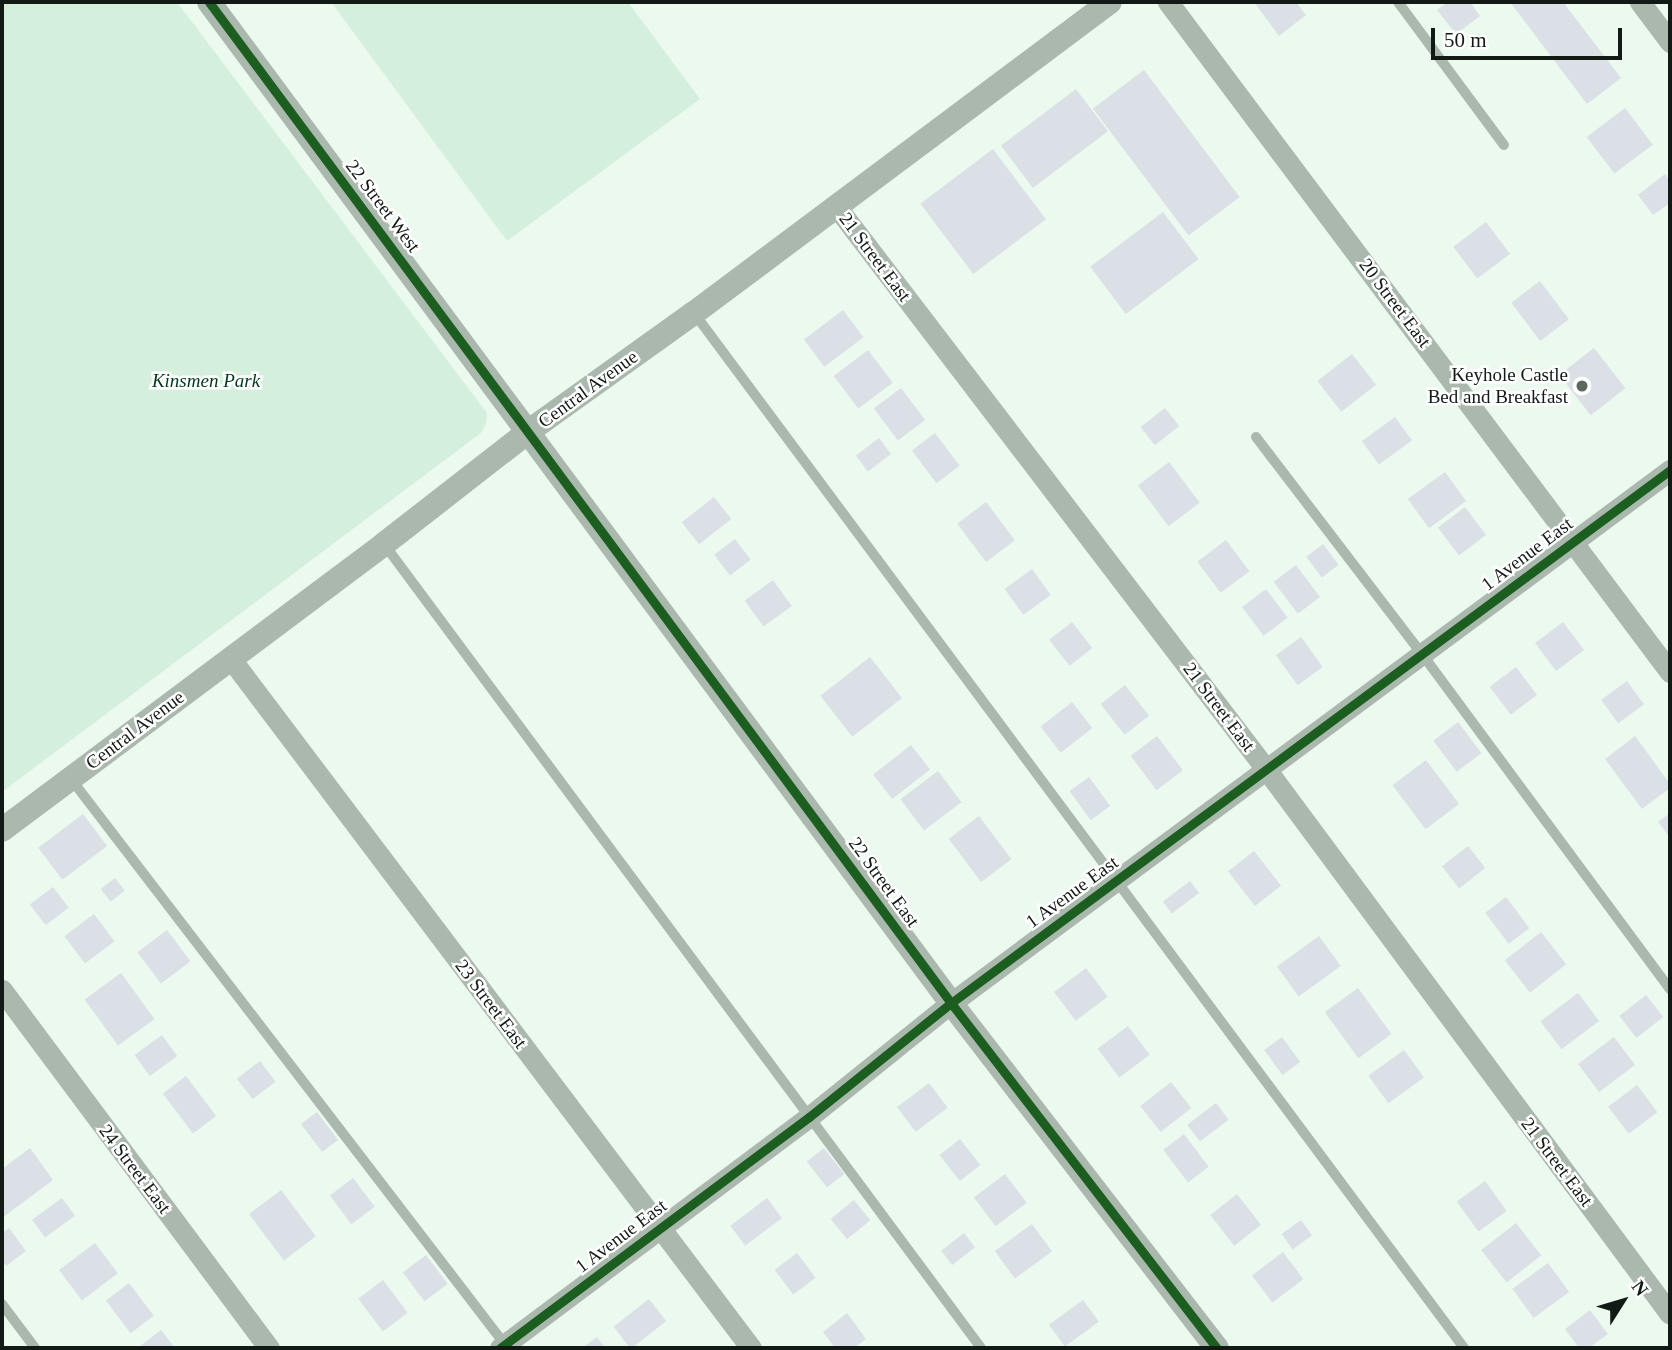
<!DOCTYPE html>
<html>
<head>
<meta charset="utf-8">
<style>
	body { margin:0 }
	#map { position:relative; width:1672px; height:1350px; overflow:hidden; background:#ecf9ef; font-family:"Times New Roman",serif }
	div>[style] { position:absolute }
	.green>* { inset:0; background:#d4f0dc }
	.building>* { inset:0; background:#dae0e5; transform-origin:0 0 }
	.service>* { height:10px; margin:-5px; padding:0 5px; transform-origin:5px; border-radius:5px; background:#abb8ae }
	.minor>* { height:21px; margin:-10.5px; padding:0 10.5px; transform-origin:10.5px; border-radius:10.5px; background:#abb8ae }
	.tertiary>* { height:24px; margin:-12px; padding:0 12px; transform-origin:12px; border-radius:12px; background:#abb8ae }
	.cycleway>* { height:9px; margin:-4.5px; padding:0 4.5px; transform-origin:4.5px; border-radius:4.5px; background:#1b5e20 }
	.dots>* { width:19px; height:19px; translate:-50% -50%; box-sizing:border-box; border:4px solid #fff; border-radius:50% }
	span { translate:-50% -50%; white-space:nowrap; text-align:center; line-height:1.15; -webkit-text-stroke:5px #fff; paint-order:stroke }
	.street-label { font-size:19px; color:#111a14 }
	.poi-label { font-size:19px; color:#111a14 }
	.right { translate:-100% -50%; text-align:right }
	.park-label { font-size:19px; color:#00391c; font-style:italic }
	.frame { position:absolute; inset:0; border:4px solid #111a14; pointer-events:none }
	.north { position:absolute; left:1588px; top:1266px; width:70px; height:70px; -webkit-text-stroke:5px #fff; paint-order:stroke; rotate:53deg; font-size:19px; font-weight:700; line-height:28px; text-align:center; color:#111a14 }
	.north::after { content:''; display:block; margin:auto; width:24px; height:32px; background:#111a14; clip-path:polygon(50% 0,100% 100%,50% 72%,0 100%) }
	.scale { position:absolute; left:1431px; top:28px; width:191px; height:32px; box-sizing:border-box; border:4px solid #111a14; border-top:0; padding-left:9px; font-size:21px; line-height:24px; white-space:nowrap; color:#111a14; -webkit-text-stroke:5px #fff; paint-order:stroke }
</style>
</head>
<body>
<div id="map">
	<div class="green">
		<i style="clip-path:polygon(2px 2px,177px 2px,487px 413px,486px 424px,481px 433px,2px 792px)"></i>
		<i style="clip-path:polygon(331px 2px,628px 2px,700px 99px,507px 241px)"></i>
	</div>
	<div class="building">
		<i style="clip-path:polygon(1254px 2px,1296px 2px,1306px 15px,1279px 36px)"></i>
		<i style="clip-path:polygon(1448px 2px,1470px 2px,1480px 16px,1456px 34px,1437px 10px)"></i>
		<i style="clip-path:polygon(1510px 2px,1563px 2px,1621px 78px,1587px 104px)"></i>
		<i style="left:1144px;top:70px;width:159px;height:64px;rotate:53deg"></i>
		<i style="left:1076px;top:89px;width:53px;height:94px;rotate:53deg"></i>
		<i style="left:1625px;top:108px;width:46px;height:48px;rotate:53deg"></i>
		<i style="left:993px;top:149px;width:88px;height:91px;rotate:53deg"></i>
		<i style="clip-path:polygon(1665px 174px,1670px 181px,1670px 203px,1653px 215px,1638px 195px)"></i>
		<i style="left:1163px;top:212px;width:59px;height:91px;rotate:53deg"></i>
		<i style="left:1486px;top:222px;width:40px;height:41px;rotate:53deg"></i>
		<i style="left:1540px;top:281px;width:48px;height:36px;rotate:53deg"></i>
		<i style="left:843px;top:310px;width:34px;height:49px;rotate:53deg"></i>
		<i style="left:1594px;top:348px;width:51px;height:44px;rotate:52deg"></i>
		<i style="left:868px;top:350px;width:41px;height:43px;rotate:53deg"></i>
		<i style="left:1352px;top:354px;width:39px;height:44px;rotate:52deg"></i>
		<i style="left:901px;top:388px;width:40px;height:34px;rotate:53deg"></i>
		<i style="left:1165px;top:408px;width:23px;height:31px;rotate:52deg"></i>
		<i style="left:1395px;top:417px;width:29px;height:41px;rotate:54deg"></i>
		<i style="left:935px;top:433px;width:41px;height:29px;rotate:53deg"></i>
		<i style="left:879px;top:438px;width:20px;height:29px;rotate:53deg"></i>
		<i style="left:1169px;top:462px;width:51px;height:39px;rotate:53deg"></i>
		<i style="left:1445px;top:472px;width:36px;height:46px;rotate:54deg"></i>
		<i style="left:714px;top:497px;width:28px;height:41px;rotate:52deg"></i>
		<i style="left:986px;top:502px;width:48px;height:36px;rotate:53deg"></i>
		<i style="left:1465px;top:507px;width:35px;height:34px;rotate:53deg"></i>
		<i style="left:735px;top:539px;width:26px;height:26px;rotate:53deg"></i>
		<i style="left:1226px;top:540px;width:39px;height:36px;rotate:53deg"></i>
		<i style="left:1323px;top:544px;width:26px;height:21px;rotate:53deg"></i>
		<i style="left:1296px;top:565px;width:40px;height:28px;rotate:53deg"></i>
		<i style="left:1032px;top:569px;width:32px;height:34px;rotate:54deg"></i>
		<i style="left:773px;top:580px;width:32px;height:35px;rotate:54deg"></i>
		<i style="left:1266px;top:589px;width:36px;height:30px;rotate:53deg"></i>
		<i style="left:1072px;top:622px;width:33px;height:29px;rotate:52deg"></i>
		<i style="left:1563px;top:622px;width:35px;height:35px;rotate:53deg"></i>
		<i style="left:1301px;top:637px;width:37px;height:31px;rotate:54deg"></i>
		<i style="left:870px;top:657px;width:52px;height:63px;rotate:52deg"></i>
		<i style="left:1516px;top:667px;width:35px;height:33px;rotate:53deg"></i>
		<i style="left:1627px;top:681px;width:29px;height:32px;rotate:54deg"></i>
		<i style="left:1125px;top:685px;width:39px;height:31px;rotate:52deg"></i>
		<i style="left:1072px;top:702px;width:33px;height:40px;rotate:52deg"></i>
		<i style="left:1458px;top:722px;width:39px;height:31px;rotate:53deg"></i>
		<i style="left:1157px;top:736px;width:43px;height:33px;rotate:53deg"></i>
		<i style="clip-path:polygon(1635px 736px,1670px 784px,1670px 788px,1642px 809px,1605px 759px)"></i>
		<i style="left:911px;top:745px;width:31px;height:48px;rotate:52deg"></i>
		<i style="left:1426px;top:760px;width:55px;height:42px;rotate:53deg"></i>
		<i style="left:938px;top:771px;width:39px;height:47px;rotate:53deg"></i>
		<i style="left:1089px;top:777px;width:36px;height:24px;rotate:54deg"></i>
		<i style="clip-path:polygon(1670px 813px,1670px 838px,1658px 822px)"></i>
		<i style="left:83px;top:814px;width:40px;height:56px;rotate:53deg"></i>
		<i style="left:979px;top:816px;width:54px;height:38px;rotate:53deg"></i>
		<i style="left:1468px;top:846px;width:28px;height:33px;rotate:52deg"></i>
		<i style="left:1254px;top:851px;width:44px;height:33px;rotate:52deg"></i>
		<i style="left:115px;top:878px;width:16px;height:18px;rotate:52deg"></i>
		<i style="left:1190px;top:881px;width:15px;height:34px;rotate:53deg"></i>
		<i style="left:53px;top:887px;width:26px;height:29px;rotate:53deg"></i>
		<i style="left:1506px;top:897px;width:39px;height:26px;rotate:53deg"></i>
		<i style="left:94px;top:914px;width:34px;height:37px;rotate:53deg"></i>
		<i style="left:167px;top:930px;width:39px;height:37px;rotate:53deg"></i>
		<i style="left:1541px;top:932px;width:41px;height:46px;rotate:52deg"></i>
		<i style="left:1319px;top:936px;width:37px;height:52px;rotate:54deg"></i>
		<i style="left:1086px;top:968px;width:36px;height:40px;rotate:53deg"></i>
		<i style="left:121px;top:973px;width:57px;height:45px;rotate:54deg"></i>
		<i style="left:1358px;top:988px;width:57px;height:41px;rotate:54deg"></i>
		<i style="left:1578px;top:993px;width:35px;height:47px;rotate:53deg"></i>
		<i style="left:1646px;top:995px;width:28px;height:34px;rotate:52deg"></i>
		<i style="left:1128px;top:1026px;width:36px;height:38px;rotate:53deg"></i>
		<i style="left:162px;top:1035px;width:26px;height:34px;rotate:54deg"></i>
		<i style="left:1282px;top:1037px;width:31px;height:22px;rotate:54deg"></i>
		<i style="left:1614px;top:1037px;width:35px;height:45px;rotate:53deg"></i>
		<i style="left:1404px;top:1050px;width:34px;height:44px;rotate:54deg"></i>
		<i style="left:260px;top:1061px;width:26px;height:29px;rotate:53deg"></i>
		<i style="left:186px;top:1076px;width:50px;height:29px;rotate:53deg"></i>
		<i style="left:1171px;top:1082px;width:33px;height:39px;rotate:52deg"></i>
		<i style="left:929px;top:1083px;width:31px;height:40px;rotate:53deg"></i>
		<i style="left:1637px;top:1085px;width:34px;height:36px;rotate:53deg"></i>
		<i style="left:1216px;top:1103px;width:21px;height:36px;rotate:53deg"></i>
		<i style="left:317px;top:1112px;width:35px;height:20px;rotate:53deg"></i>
		<i style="left:1184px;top:1134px;width:41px;height:26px;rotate:53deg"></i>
		<i style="left:960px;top:1139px;width:33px;height:26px;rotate:52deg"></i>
		<i style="clip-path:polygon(30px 1148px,53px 1180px,2px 1218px,2px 1169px)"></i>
		<i style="left:824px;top:1148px;width:33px;height:22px;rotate:52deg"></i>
		<i style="left:1005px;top:1174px;width:36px;height:39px;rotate:53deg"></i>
		<i style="left:353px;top:1178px;width:36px;height:29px;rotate:53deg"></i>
		<i style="left:1485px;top:1181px;width:37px;height:35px;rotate:54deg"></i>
		<i style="left:281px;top:1190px;width:58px;height:40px;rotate:53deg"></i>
		<i style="left:1237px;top:1194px;width:39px;height:34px;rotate:52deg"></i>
		<i style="left:62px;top:1198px;width:22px;height:37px;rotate:54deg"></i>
		<i style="left:767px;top:1198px;width:25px;height:46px;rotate:53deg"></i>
		<i style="left:854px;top:1200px;width:26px;height:30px;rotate:51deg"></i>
		<i style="left:1301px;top:1220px;width:19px;height:24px;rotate:54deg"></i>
		<i style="left:1516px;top:1223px;width:41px;height:44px;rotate:52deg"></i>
		<i style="left:1032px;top:1224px;width:34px;height:46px;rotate:54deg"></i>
		<i style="clip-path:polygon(9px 1228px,26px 1251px,6px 1266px,2px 1260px,2px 1233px)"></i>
		<i style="left:964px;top:1233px;width:18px;height:29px;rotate:52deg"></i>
		<i style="left:95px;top:1243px;width:38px;height:45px;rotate:53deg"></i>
		<i style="left:1283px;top:1252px;width:34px;height:39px;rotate:53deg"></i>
		<i style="left:797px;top:1253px;width:31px;height:28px;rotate:53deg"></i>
		<i style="left:426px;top:1255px;width:36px;height:29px;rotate:53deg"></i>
		<i style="left:1548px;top:1263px;width:36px;height:44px;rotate:54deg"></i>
		<i style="left:383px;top:1280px;width:41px;height:31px;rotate:53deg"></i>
		<i style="left:129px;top:1283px;width:41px;height:29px;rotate:53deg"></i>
		<i style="left:649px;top:1299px;width:28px;height:45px;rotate:52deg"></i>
		<i style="left:1083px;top:1300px;width:27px;height:42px;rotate:54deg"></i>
		<i style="clip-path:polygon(1590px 1310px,1608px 1334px,1589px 1348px,1579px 1348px,1565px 1329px)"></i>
		<i style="clip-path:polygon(847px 1313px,866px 1339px,854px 1348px,835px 1348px,823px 1332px)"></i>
		<i style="clip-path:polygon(161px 1330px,175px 1348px,141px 1348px,140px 1346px)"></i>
		<i style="clip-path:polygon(597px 1337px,605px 1348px,582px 1348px)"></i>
	</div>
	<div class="service">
		<i style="left:1398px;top:2px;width:178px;rotate:53.5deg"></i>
		<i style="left:694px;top:313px;width:1290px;rotate:53.35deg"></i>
		<i style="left:1256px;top:437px;width:273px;rotate:52.6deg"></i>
		<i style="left:1422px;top:654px;width:417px;rotate:53.5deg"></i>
		<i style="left:384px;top:544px;width:1001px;rotate:53.4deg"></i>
		<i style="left:71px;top:779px;width:715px;rotate:52.5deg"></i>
		<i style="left:2px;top:1304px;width:55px;rotate:53.1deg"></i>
	</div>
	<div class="minor">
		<i style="left:1168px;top:2px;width:837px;rotate:53.16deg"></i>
		<i style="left:1640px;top:2px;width:50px;rotate:53.1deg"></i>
		<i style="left:836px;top:206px;width:708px;rotate:52.63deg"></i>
		<i style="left:1266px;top:769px;width:678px;rotate:53.45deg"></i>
		<i style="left:231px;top:659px;width:863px;rotate:52.96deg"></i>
		<i style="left:2px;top:990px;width:447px;rotate:53.3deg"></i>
		<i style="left:500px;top:1348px;width:386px;rotate:-36.8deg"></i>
		<i style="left:809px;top:1117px;width:182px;rotate:-38.8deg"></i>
		<i style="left:951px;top:1003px;width:895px;rotate:-36.55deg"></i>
	</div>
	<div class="tertiary">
		<i style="left:209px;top:2px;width:1246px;rotate:53.45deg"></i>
		<i style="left:951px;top:1003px;width:436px;rotate:52.4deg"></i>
		<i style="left:2px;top:830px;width:477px;rotate:-36.8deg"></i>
		<i style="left:384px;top:544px;width:184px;rotate:-37.9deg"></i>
		<i style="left:529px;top:431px;width:203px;rotate:-35.6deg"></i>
		<i style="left:694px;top:313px;width:519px;rotate:-36.78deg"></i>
	</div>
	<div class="cycleway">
		<i style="left:209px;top:2px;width:1246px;rotate:53.45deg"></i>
		<i style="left:951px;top:1003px;width:436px;rotate:52.4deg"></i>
		<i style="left:500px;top:1348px;width:386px;rotate:-36.8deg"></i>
		<i style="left:809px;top:1117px;width:182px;rotate:-38.8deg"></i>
		<i style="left:951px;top:1003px;width:895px;rotate:-36.55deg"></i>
	</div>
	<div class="dots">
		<i style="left:1582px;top:386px;background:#5e6861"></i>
	</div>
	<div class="street-label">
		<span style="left:383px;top:206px;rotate:53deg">22 Street West</span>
		<span style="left:875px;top:257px;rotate:53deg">21 Street East</span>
		<span style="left:1395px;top:303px;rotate:53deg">20 Street East</span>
		<span style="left:588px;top:389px;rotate:-36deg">Central Avenue</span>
		<span style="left:1527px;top:554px;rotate:-37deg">1 Avenue East</span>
		<span style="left:1219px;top:707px;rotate:53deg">21 Street East</span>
		<span style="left:135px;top:730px;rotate:-37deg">Central Avenue</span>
		<span style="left:884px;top:882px;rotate:54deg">22 Street East</span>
		<span style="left:1072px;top:892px;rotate:-36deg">1 Avenue East</span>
		<span style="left:491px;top:1004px;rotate:53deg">23 Street East</span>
		<span style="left:1557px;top:1162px;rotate:53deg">21 Street East</span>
		<span style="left:135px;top:1169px;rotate:53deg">24 Street East</span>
		<span style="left:621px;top:1236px;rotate:-37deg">1 Avenue East</span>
	</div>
	<div class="poi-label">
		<span class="right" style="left:1568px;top:386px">Keyhole Castle<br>Bed and Breakfast</span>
	</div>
	<div class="park-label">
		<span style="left:206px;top:381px">Kinsmen Park</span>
	</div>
	<div class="frame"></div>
	<div class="north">N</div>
	<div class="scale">50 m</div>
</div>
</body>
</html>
